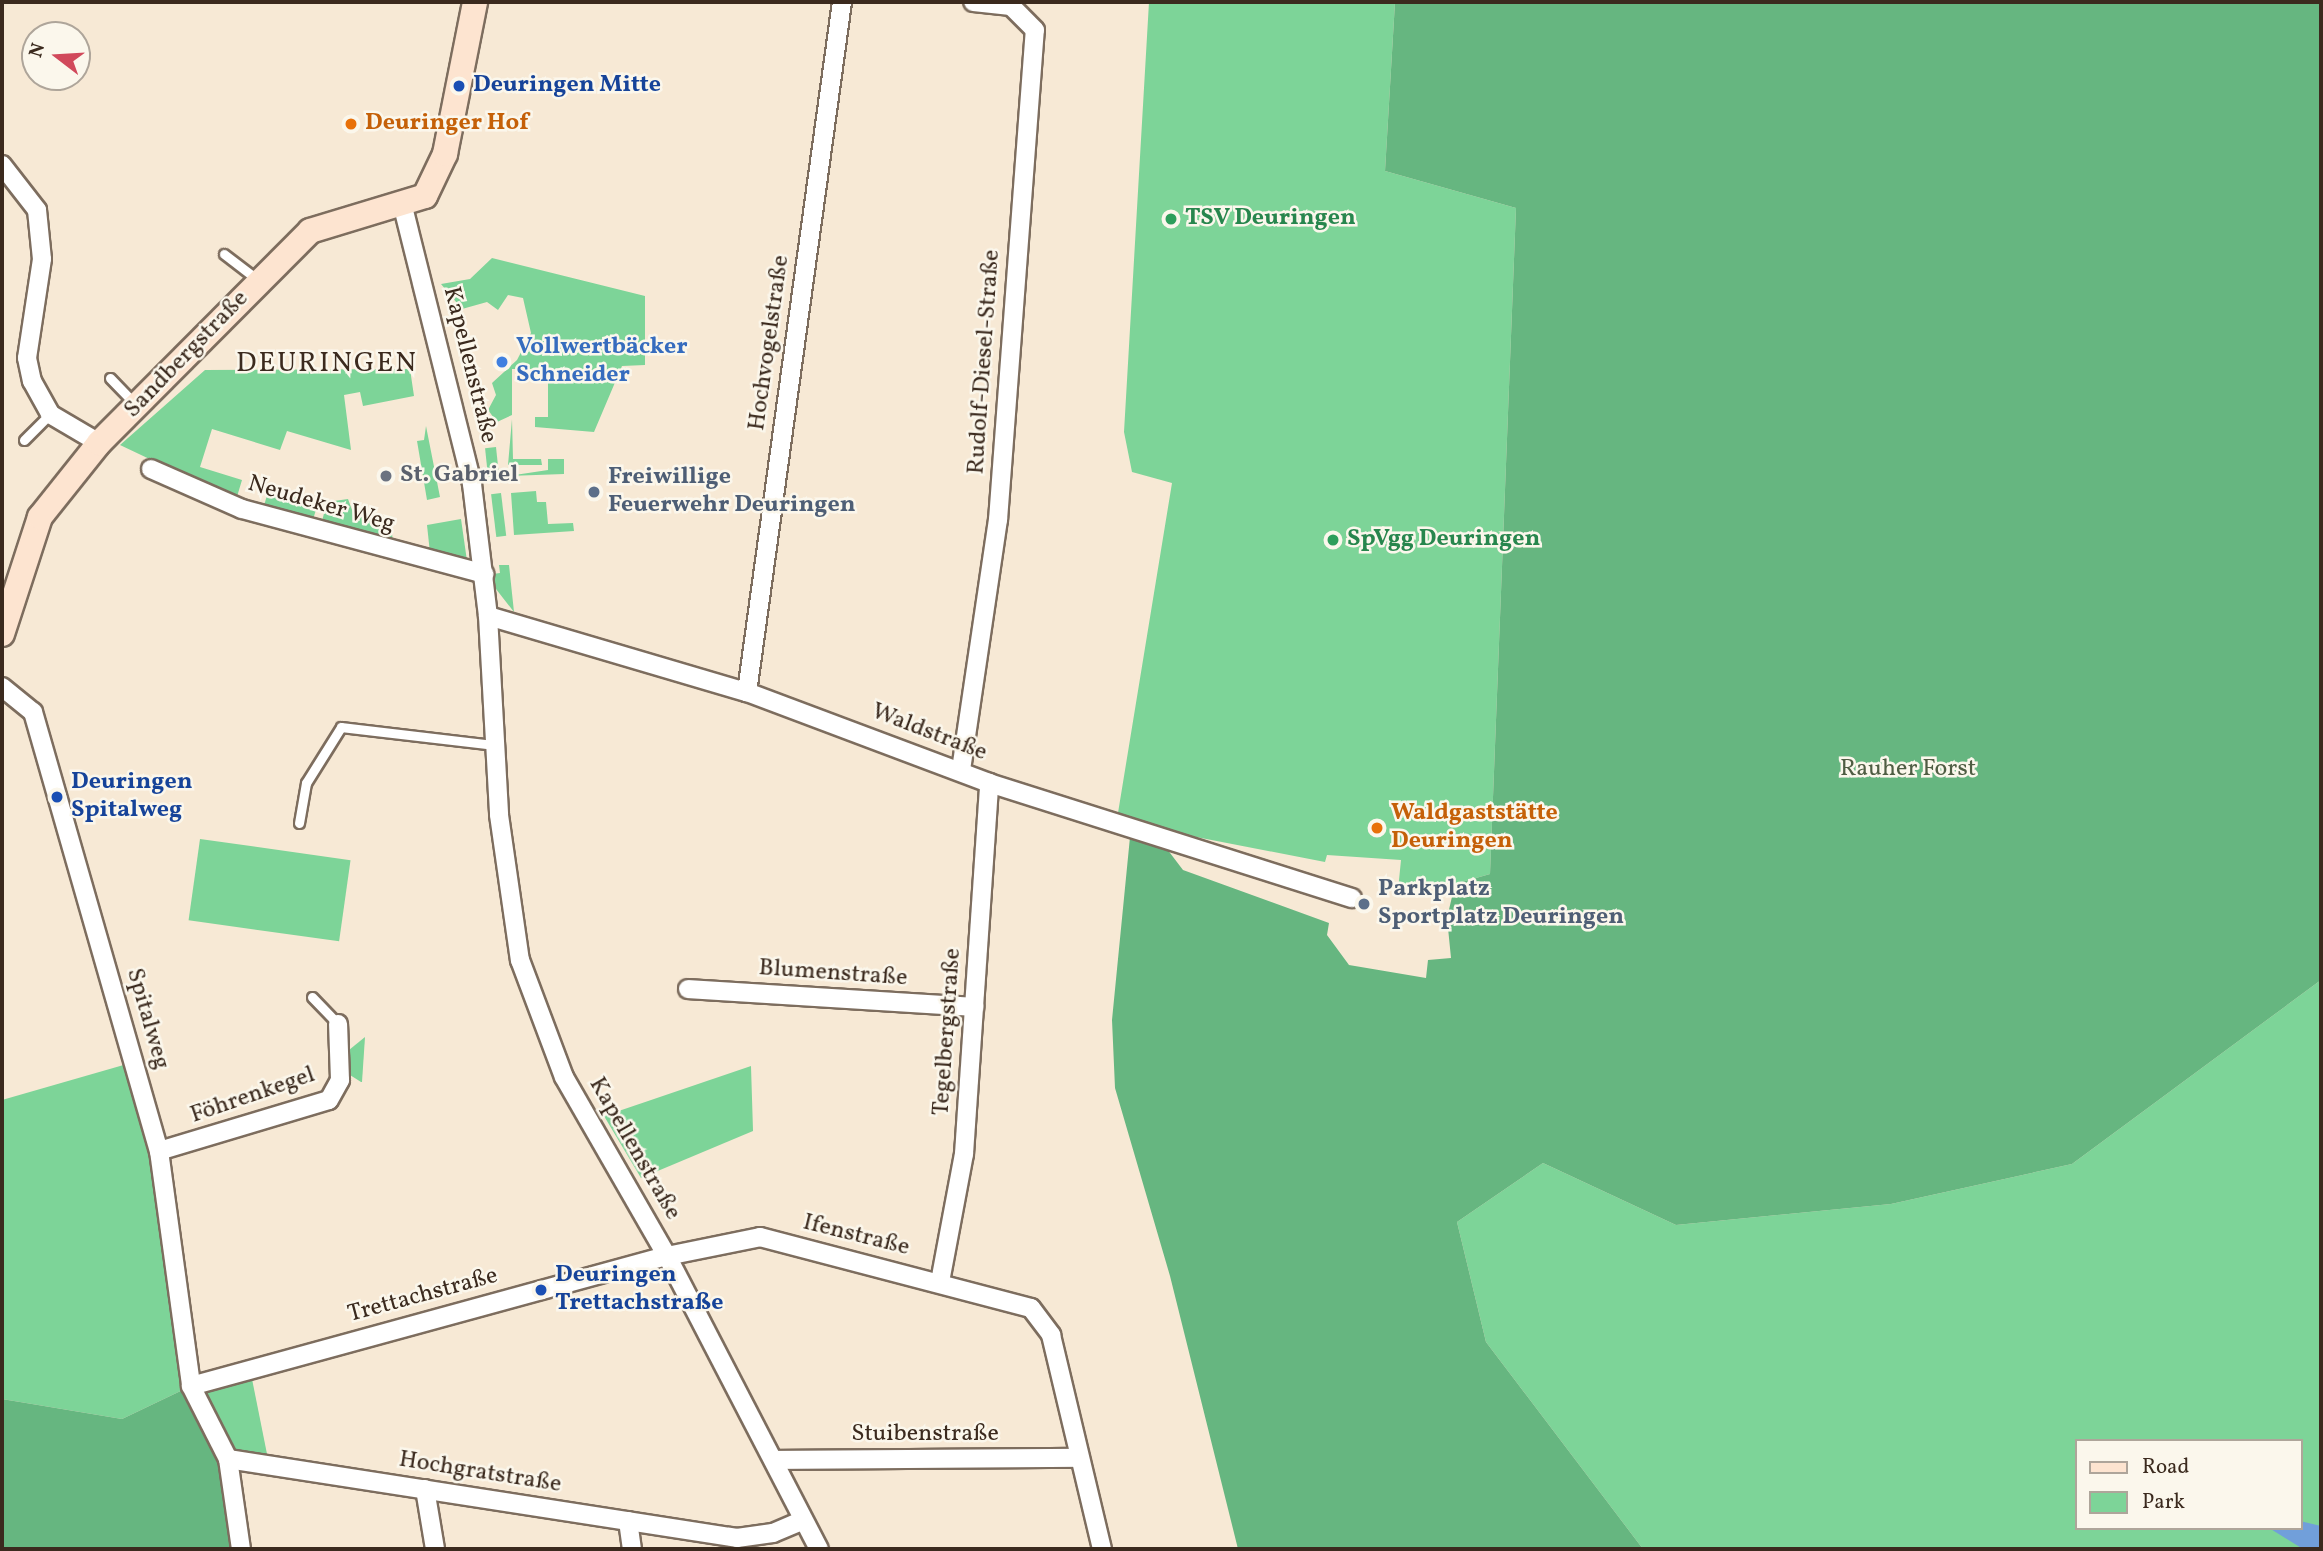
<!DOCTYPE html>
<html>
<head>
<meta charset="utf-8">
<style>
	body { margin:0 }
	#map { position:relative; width:2323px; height:1551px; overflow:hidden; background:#f7e9d5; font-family:Vollkorn,serif }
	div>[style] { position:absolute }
	.green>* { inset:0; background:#7dd498; transform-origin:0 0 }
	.forest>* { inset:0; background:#66b680 }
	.water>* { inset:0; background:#719fda }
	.roads { filter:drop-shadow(2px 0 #7d6d5e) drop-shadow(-2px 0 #7d6d5e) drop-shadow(0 2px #7d6d5e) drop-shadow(0 -2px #7d6d5e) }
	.lane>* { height:9px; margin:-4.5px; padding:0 4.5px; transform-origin:4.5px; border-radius:4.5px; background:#fff }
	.street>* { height:18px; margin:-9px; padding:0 9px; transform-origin:9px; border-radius:9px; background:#fff }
	.secondary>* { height:24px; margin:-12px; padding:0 12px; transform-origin:12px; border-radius:12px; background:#fde4d0 }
	.dots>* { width:19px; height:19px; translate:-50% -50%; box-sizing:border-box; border:4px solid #fbf7ec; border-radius:50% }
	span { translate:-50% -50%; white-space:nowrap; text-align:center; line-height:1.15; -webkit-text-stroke:5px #fbf7ec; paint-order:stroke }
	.transit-label { font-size:24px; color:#164399; font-weight:700 }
	.left { translate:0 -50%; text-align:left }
	.food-label { font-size:24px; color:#c56008; font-weight:700 }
	.leisure-label { font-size:24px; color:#27864d; font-weight:700 }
	.street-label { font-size:24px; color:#3b2a1e }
	.shop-label { font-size:24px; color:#366cbe; font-weight:700 }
	.worship-label { font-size:24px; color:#5b616d; font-weight:700 }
	.service-label { font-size:24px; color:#4e5e75; font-weight:700 }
	.park-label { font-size:24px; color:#4f5d43 }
	.quarter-label { font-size:28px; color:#3b2a1e; letter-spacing:2px }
	.frame { position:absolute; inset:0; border:4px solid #3b2a1e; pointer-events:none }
	.legend { position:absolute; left:2075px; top:1439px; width:228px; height:91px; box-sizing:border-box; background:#fbf7ec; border:2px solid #aea59a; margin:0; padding:9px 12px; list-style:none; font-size:21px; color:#3b2a1e }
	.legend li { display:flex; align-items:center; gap:14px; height:35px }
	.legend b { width:35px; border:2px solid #aea59a }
	.north { position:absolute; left:21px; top:21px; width:70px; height:70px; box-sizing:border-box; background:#fbf7ec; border:2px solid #aea59a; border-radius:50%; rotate:287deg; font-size:19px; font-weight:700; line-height:28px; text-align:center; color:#3b2a1e }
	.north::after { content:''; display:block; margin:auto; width:24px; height:32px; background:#d1495b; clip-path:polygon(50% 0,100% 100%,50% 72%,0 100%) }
</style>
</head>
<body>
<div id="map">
	<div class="green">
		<i style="clip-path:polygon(1149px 2px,1395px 2px,1385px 171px,1516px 208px,1490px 874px,1455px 884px,1415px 882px,1414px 891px,1398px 890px,1401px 860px,1327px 855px,1325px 862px,1191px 836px,1190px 842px,1117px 819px,1172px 483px,1132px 472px,1124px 432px)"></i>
		<i style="clip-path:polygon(492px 258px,645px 296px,645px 365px,622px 366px,594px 432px,535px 427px,535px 417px,548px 417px,548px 369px,512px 369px,512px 415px,497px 422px,488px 410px,496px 395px,492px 383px,517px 360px,531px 333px,523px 298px,508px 295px,498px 310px,487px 302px,462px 309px,441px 284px,470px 279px)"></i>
		<i style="clip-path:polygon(410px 369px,414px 396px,363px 406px,360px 392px,344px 395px,351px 450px,287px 431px,280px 450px,212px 429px,200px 467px,242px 480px,236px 500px,120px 445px,205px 370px)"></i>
		<i style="clip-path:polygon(512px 419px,513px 459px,541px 459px,542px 465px,508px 465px)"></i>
		<i style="clip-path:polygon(426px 426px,440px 497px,427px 500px,417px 441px,424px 440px)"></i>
		<i style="left:496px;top:447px;width:29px;height:11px;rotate:84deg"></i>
		<i style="clip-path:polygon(548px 459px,564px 459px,564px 474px,508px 476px,548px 470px)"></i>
		<i style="left:269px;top:489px;width:51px;height:20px;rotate:17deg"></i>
		<i style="clip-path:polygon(536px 491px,537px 502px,546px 502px,548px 524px,573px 523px,574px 531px,514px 535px,511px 493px)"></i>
		<i style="left:501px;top:493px;width:43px;height:10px;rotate:83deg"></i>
		<i style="clip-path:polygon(348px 499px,355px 518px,374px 514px,376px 524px,391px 522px,393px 544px,321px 525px,327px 502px)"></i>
		<i style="clip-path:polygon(461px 519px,467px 561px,430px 553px,427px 525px)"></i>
		<i style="clip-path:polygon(499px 565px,509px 565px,514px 612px,496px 589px,493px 574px,500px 573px)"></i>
		<i style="left:200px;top:839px;width:152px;height:82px;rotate:8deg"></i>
		<i style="clip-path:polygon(evenodd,2321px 980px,2321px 1549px,1643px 1549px,1486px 1342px,1457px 1222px,1543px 1163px,1676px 1225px,1891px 1204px,2072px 1164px,2321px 980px,2076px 1441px,2300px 1441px,2300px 1528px,2076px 1528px,2076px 1441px)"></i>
		<i style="clip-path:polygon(365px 1037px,362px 1082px,361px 1082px,350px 1075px,349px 1050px)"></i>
		<i style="clip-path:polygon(134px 1062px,159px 1152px,191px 1386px,122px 1419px,2px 1399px,2px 1100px)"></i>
		<i style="clip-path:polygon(751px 1066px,753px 1131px,641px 1178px,604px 1116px)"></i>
		<i style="clip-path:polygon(251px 1374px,268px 1459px,232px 1454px,199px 1389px)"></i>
	</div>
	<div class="forest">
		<i style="clip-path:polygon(1395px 2px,2321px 2px,2321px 980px,2072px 1164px,1891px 1204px,1676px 1225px,1543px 1163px,1457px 1222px,1486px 1342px,1643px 1549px,1238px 1549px,1170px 1276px,1115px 1088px,1112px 1020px,1130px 837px,1167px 849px,1183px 870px,1329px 923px,1327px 935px,1349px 965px,1426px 978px,1428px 960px,1451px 958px,1447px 918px,1455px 884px,1490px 874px,1516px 208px,1385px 171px)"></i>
		<i style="clip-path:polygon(191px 1386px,228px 1459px,241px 1549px,2px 1549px,2px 1399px,122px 1419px)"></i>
	</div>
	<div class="water">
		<i style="clip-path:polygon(2300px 1521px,2321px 1526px,2321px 1549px,2303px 1549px,2269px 1528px,2300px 1528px)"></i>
	</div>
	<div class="roads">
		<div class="lane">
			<i style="left:224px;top:254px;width:43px;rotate:37.4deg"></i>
			<i style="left:110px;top:378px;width:36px;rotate:46deg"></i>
			<i style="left:24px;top:440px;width:37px;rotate:-45deg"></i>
			<i style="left:299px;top:823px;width:41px;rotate:-80.1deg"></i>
			<i style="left:306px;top:783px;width:66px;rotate:-58deg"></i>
			<i style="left:341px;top:727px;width:155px;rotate:6.7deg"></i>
			<i style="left:312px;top:997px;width:37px;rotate:46deg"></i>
		</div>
		<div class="street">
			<i style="left:2px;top:165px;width:57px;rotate:52.1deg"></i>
			<i style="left:37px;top:210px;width:49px;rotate:84.2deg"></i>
			<i style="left:42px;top:259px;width:100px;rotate:98.6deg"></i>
			<i style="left:27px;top:358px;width:24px;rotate:78deg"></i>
			<i style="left:32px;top:381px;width:38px;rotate:61deg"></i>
			<i style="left:50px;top:414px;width:57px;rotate:30.6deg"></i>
			<i style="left:403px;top:207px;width:285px;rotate:76deg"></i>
			<i style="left:472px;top:484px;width:133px;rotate:83.1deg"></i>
			<i style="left:488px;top:616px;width:199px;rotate:86.8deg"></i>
			<i style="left:499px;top:815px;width:147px;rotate:81.8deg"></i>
			<i style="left:520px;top:960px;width:125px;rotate:69.4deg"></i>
			<i style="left:564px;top:1077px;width:207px;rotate:60.1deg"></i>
			<i style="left:667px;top:1256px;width:330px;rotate:62.6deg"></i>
			<i style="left:151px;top:469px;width:99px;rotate:23.7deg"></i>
			<i style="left:242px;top:509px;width:251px;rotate:15deg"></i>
			<i style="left:488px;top:616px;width:270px;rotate:16.4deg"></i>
			<i style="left:747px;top:692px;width:259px;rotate:20.6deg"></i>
			<i style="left:989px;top:783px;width:381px;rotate:17.6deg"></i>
			<i style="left:2px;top:687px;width:40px;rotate:39deg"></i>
			<i style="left:33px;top:712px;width:457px;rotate:74deg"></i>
			<i style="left:159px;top:1151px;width:237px;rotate:82.2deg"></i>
			<i style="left:191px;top:1386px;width:82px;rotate:63.1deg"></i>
			<i style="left:228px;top:1459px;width:515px;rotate:8.82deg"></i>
			<i style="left:737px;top:1538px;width:36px;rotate:-8deg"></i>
			<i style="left:773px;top:1533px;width:33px;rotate:-23deg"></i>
			<i style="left:747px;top:692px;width:697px;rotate:-82.16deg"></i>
			<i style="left:961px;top:770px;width:253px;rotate:-81.6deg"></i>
			<i style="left:998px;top:520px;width:491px;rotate:-85.7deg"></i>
			<i style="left:1035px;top:30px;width:34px;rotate:-135deg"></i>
			<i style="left:1011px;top:6px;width:38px;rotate:-174deg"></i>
			<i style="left:688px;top:989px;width:287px;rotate:3.6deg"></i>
			<i style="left:159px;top:1151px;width:177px;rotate:-16.7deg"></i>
			<i style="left:329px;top:1100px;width:23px;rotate:-61deg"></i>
			<i style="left:340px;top:1080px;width:56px;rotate:-92deg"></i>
			<i style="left:940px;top:1282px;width:130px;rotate:-79.4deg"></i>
			<i style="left:964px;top:1154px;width:372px;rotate:-86.1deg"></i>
			<i style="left:191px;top:1386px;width:493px;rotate:-15.3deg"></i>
			<i style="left:667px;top:1256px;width:95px;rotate:-11.5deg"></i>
			<i style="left:760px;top:1237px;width:280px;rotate:14.7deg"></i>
			<i style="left:1031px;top:1308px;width:34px;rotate:53deg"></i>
			<i style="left:1051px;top:1335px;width:220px;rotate:76.6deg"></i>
			<i style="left:228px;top:1459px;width:91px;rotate:81.8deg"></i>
			<i style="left:775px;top:1460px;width:301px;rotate:-0.4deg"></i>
			<i style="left:425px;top:1489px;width:61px;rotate:80.5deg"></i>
			<i style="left:628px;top:1521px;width:28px;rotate:82deg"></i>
		</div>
		<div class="secondary">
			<i style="left:2px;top:634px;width:123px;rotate:-72deg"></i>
			<i style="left:40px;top:517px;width:95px;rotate:-51.4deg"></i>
			<i style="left:99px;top:443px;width:299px;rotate:-45.1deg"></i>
			<i style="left:310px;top:231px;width:120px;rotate:-16.9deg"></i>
			<i style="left:425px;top:196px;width:47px;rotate:-64.5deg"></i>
			<i style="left:445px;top:154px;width:155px;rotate:-78.8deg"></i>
		</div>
	</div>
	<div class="dots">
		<i style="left:459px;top:86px;background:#1a4fb4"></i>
		<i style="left:351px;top:124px;background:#e8710a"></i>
		<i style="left:1171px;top:219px;background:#2e9e5b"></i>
		<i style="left:502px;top:362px;background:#3f7fe0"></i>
		<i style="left:386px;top:476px;background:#6b7280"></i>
		<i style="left:594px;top:492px;background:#5c6f8a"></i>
		<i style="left:1333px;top:540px;background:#2e9e5b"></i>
		<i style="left:57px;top:797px;background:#1a4fb4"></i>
		<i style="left:1377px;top:828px;background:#e8710a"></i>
		<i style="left:1364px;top:904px;background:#5c6f8a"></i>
		<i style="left:541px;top:1290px;background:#1a4fb4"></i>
	</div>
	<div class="transit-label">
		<span class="left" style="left:473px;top:86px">Deuringen Mitte</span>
		<span class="left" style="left:71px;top:797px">Deuringen<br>Spitalweg</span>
		<span class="left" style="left:555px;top:1290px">Deuringen<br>Trettachstraße</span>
	</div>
	<div class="food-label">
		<span class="left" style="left:365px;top:124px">Deuringer Hof</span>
		<span class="left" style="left:1391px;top:828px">Waldgaststätte<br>Deuringen</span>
	</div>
	<div class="leisure-label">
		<span class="left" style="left:1185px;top:219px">TSV Deuringen</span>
		<span class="left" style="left:1347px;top:540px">SpVgg Deuringen</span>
	</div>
	<div class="street-label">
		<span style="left:770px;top:343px;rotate:-82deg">Hochvogelstraße</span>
		<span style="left:187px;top:355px;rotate:-46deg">Sandbergstraße</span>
		<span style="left:985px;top:362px;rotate:-86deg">Rudolf-Diesel-Straße</span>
		<span style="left:469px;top:365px;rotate:76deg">Kapellenstraße</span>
		<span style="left:321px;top:505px;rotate:16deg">Neudeker Weg</span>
		<span style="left:929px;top:733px;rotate:21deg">Waldstraße</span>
		<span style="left:833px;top:974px;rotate:4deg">Blumenstraße</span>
		<span style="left:147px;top:1019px;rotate:74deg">Spitalweg</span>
		<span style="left:948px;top:1032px;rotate:-86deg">Tegelbergstraße</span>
		<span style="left:253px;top:1096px;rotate:-19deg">Föhrenkegel</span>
		<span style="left:634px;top:1149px;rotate:60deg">Kapellenstraße</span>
		<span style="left:856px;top:1236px;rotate:14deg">Ifenstraße</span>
		<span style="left:423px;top:1296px;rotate:-15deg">Trettachstraße</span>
		<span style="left:925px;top:1435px">Stuibenstraße</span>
		<span style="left:480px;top:1473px;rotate:9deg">Hochgratstraße</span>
	</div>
	<div class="shop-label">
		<span class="left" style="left:516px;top:362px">Vollwertbäcker<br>Schneider</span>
	</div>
	<div class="worship-label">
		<span class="left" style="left:400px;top:476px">St. Gabriel</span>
	</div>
	<div class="service-label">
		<span class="left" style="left:608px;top:492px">Freiwillige<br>Feuerwehr Deuringen</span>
		<span class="left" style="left:1378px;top:904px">Parkplatz<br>Sportplatz Deuringen</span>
	</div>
	<div class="park-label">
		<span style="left:1908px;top:770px">Rauher Forst</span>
	</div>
	<div class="quarter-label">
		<span style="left:327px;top:364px">DEURINGEN</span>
	</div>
	<div class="frame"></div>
	<ul class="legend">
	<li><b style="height:9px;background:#fde4d0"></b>Road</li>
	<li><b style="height:19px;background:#7dd498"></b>Park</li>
	</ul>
	<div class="north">N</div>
</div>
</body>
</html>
